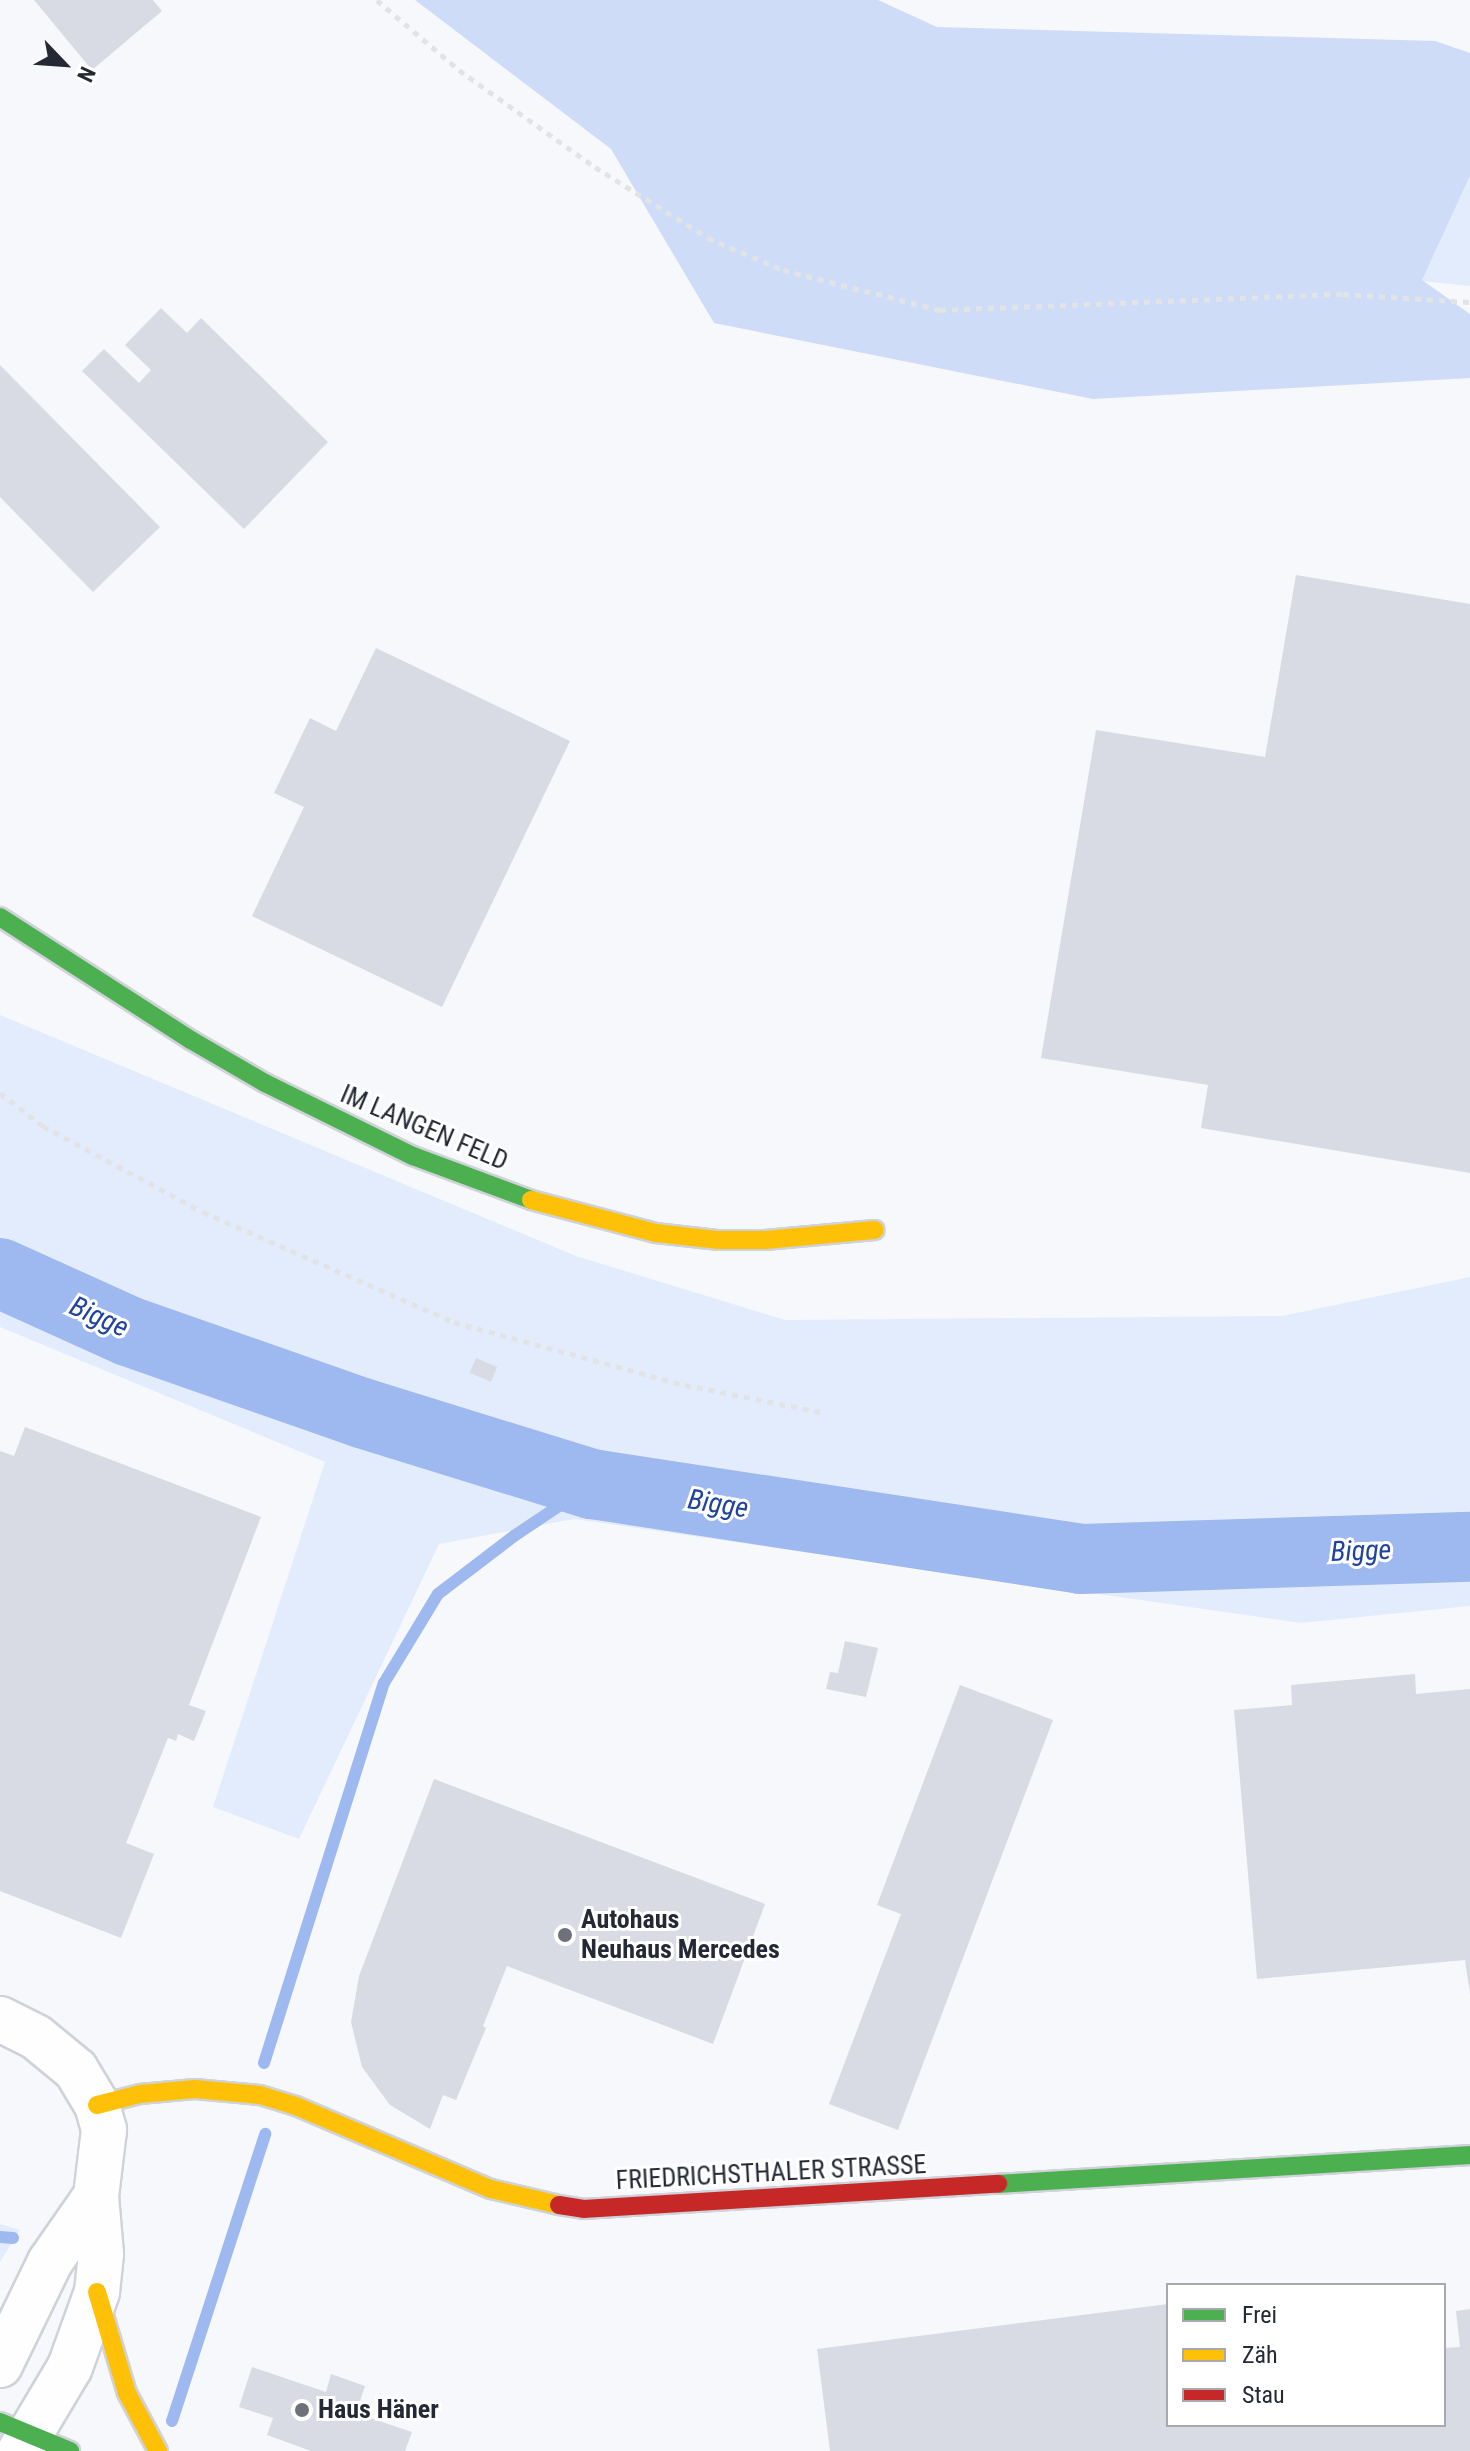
<!DOCTYPE html>
<html>
<head>
<meta charset="utf-8">
<style>
	body { margin:0 }
	#map { position:relative; width:1470px; height:2451px; overflow:hidden; background:#f6f8fb; font-family:"Roboto Condensed",sans-serif }
	div>[style] { position:absolute }
	.green>* { inset:0; background:#e3ecfd }
	.forest>* { inset:0; background:#cedcf8 }
	.stream>* { height:12px; margin:-6px; padding:0 6px; transform-origin:6px; border-radius:6px; background:#9eb8f0 }
	.river>* { height:70px; margin:-35px; padding:0 35px; transform-origin:35px; border-radius:35px; background:#9eb8f0 }
	.building>* { inset:0; background:#d8dbe3; transform-origin:0 0 }
	.path>* { height:5px; margin-top:-2.5px; transform-origin:0; background:repeating-linear-gradient(90deg,#e2e3e4 0 6px,transparent 0 12px) }
	.roads { filter:drop-shadow(2px 0 #cfd3d9) drop-shadow(-2px 0 #cfd3d9) drop-shadow(0 2px #cfd3d9) drop-shadow(0 -2px #cfd3d9) }
	.street>* { height:44px; margin:-22px; padding:0 22px; transform-origin:22px; border-radius:22px; background:#fefefe }
	.fast>* { height:18px; margin:-9px; padding:0 9px; transform-origin:9px; border-radius:9px; background:#4caf50 }
	.slow>* { height:18px; margin:-9px; padding:0 9px; transform-origin:9px; border-radius:9px; background:#ffc107 }
	.jam>* { height:18px; margin:-9px; padding:0 9px; transform-origin:9px; border-radius:9px; background:#c62828 }
	.dots>* { width:22px; height:22px; translate:-50% -50%; box-sizing:border-box; border:4px solid #fff; border-radius:50% }
	span { translate:-50% -50%; white-space:nowrap; text-align:center; line-height:1.15; -webkit-text-stroke:6px #fff; paint-order:stroke }
	.street-label { font-size:26px; color:#242935 }
	.poi-label { font-size:26px; color:#242935; font-weight:700 }
	.left { translate:0 -50%; text-align:left }
	.water-label { font-size:28px; color:#20439e; font-style:italic }
	.legend { position:absolute; left:1166px; top:2283px; width:280px; height:144px; box-sizing:border-box; background:#fff; border:2px solid #a7a9ae; margin:0; padding:10px 14px; list-style:none; font-size:24px; color:#242935 }
	.legend li { display:flex; align-items:center; gap:16px; height:40px }
	.legend b { width:40px; border:2px solid #a7a9ae }
	.north { position:absolute; left:24px; top:24px; width:80px; height:80px; -webkit-text-stroke:6px #fff; paint-order:stroke; rotate:115deg; font-size:22px; font-weight:700; line-height:32px; text-align:center; color:#242935 }
	.north::after { content:''; display:block; margin:auto; width:28px; height:36px; background:#242935; clip-path:polygon(50% 0,100% 100%,50% 72%,0 100%) }
</style>
</head>
<body>
<div id="map">
	<div class="green">
		<i style="clip-path:polygon(1470px 176px,1470px 286px,1421px 281px)"></i>
		<i style="clip-path:polygon(0 1015px,576px 1256px,785px 1320px,1282px 1316px,1470px 1277px,1470px 1606px,1301px 1623px,574px 1519px,439px 1544px,299px 1839px,213px 1807px,325px 1462px,0 1327px)"></i>
		<i style="clip-path:polygon(0 2224px,20px 2230px,0 2262px)"></i>
	</div>
	<div class="forest">
		<i style="clip-path:polygon(415px 0,878px 0,937px 27px,1435px 41px,1470px 53px,1470px 176px,1422px 280px,1470px 314px,1470px 378px,1093px 399px,714px 323px,611px 149px)"></i>
	</div>
	<div class="stream">
		<i style="left:264px;top:2063px;width:398px;rotate:-72.5deg"></i>
		<i style="left:384px;top:1683px;width:104px;rotate:-58.8deg"></i>
		<i style="left:438px;top:1594px;width:96px;rotate:-37.3deg"></i>
		<i style="left:514px;top:1536px;width:94px;rotate:-33.7deg"></i>
		<i style="left:0;top:2237px;width:13px;rotate:4deg"></i>
		<i style="left:172px;top:2421px;width:302px;rotate:-72deg"></i>
	</div>
	<div class="river">
		<i style="left:0;top:1273px;width:141px;rotate:24.4deg"></i>
		<i style="left:128px;top:1331px;width:248px;rotate:19.3deg"></i>
		<i style="left:362px;top:1413px;width:241px;rotate:17.2deg"></i>
		<i style="left:592px;top:1484px;width:495px;rotate:8.7deg"></i>
		<i style="left:1081px;top:1559px;width:389px;rotate:-1.8deg"></i>
	</div>
	<div class="building">
		<i style="clip-path:polygon(34px 0,153px 0,162px 11px,92px 70px)"></i>
		<i style="clip-path:polygon(161px 308px,187px 333px,201px 318px,328px 442px,244px 529px,82px 371px,104px 349px,139px 383px,151px 370px,125px 345px)"></i>
		<i style="clip-path:polygon(0 365px,160px 527px,93px 592px,0 497px)"></i>
		<i style="clip-path:polygon(1296px 575px,1470px 604px,1470px 1173px,1201px 1128px,1208px 1085px,1041px 1058px,1096px 730px,1265px 757px)"></i>
		<i style="clip-path:polygon(376px 648px,570px 741px,442px 1007px,252px 916px,304px 807px,274px 793px,310px 718px,336px 731px)"></i>
		<i style="left:476px;top:1358px;width:23px;height:16px;rotate:23deg"></i>
		<i style="clip-path:polygon(25px 1427px,261px 1517px,189px 1705px,206px 1711px,194px 1741px,178px 1734px,176px 1741px,168px 1738px,126px 1843px,154px 1854px,121px 1938px,0 1891px,0 1451px,14px 1456px)"></i>
		<i style="clip-path:polygon(845px 1641px,878px 1648px,866px 1697px,826px 1689px,830px 1672px,838px 1673px)"></i>
		<i style="clip-path:polygon(1415px 1674px,1416px 1694px,1470px 1689px,1470px 1994px,1465px 1960px,1257px 1979px,1234px 1710px,1292px 1705px,1291px 1685px)"></i>
		<i style="clip-path:polygon(960px 1685px,1053px 1720px,898px 2130px,829px 2104px,901px 1914px,877px 1905px)"></i>
		<i style="clip-path:polygon(434px 1779px,765px 1904px,713px 2044px,507px 1966px,483px 2026px,486px 2028px,456px 2100px,443px 2095px,430px 2129px,390px 2105px,362px 2067px,351px 2022px,359px 1976px)"></i>
		<i style="clip-path:polygon(1168px 2304px,1168px 2425px,1444px 2425px,1444px 2348px,1460px 2347px,1456px 2311px,1470px 2309px,1470px 2451px,830px 2451px,817px 2349px)"></i>
		<i style="clip-path:polygon(252px 2367px,326px 2392px,331px 2374px,365px 2386px,356px 2413px,412px 2432px,405px 2451px,311px 2451px,267px 2435px,273px 2418px,239px 2407px)"></i>
	</div>
	<div class="path">
		<i style="left:377px;top:0;width:108px;rotate:40.5deg"></i>
		<i style="left:459px;top:70px;width:167px;rotate:35.5deg"></i>
		<i style="left:595px;top:167px;width:133px;rotate:32.1deg"></i>
		<i style="left:708px;top:238px;width:82px;rotate:23.1deg"></i>
		<i style="left:783px;top:270px;width:162px;rotate:14.3deg"></i>
		<i style="left:940px;top:310px;width:403px;rotate:-2.3deg"></i>
		<i style="left:1343px;top:294px;width:127px;rotate:3.6deg"></i>
		<i style="left:0;top:1093px;width:54px;rotate:37.5deg"></i>
		<i style="left:43px;top:1126px;width:182px;rotate:28.3deg"></i>
		<i style="left:203px;top:1212px;width:274px;rotate:23.7deg"></i>
		<i style="left:454px;top:1322px;width:239px;rotate:15.3deg"></i>
		<i style="left:685px;top:1385px;width:138px;rotate:11.3deg"></i>
	</div>
	<div class="roads">
		<div class="street">
			<i style="left:0;top:2019px;width:40px;rotate:26.6deg"></i>
			<i style="left:36px;top:2037px;width:52px;rotate:39.5deg"></i>
			<i style="left:76px;top:2070px;width:41px;rotate:59deg"></i>
			<i style="left:97px;top:2105px;width:26px;rotate:74deg"></i>
			<i style="left:104px;top:2130px;width:66px;rotate:96.9deg"></i>
			<i style="left:96px;top:2196px;width:58px;rotate:85.1deg"></i>
			<i style="left:101px;top:2254px;width:38px;rotate:96deg"></i>
			<i style="left:97px;top:2292px;width:80px;rotate:109.8deg"></i>
			<i style="left:70px;top:2367px;width:98px;rotate:120.8deg"></i>
			<i style="left:0;top:2365px;width:114px;rotate:-64.1deg"></i>
			<i style="left:50px;top:2262px;width:80px;rotate:-55.1deg"></i>
		</div>
		<div class="fast">
			<i style="left:0;top:917px;width:227px;rotate:32.8deg"></i>
			<i style="left:191px;top:1040px;width:86px;rotate:30.2deg"></i>
			<i style="left:265px;top:1083px;width:165px;rotate:26.3deg"></i>
			<i style="left:413px;top:1156px;width:126px;rotate:20.4deg"></i>
			<i style="left:998px;top:2184px;width:473px;rotate:-3.5deg"></i>
			<i style="left:0;top:2422px;width:76px;rotate:22.5deg"></i>
		</div>
		<div class="slow">
			<i style="left:531px;top:1200px;width:129px;rotate:14.8deg"></i>
			<i style="left:656px;top:1233px;width:61px;rotate:6.5deg"></i>
			<i style="left:717px;top:1240px;width:48px"></i>
			<i style="left:765px;top:1240px;width:110px;rotate:-5.2deg"></i>
			<i style="left:97px;top:2105px;width:44px;rotate:-14.3deg"></i>
			<i style="left:140px;top:2094px;width:55px;rotate:-5.2deg"></i>
			<i style="left:195px;top:2089px;width:65px;rotate:5.3deg"></i>
			<i style="left:260px;top:2095px;width:38px;rotate:17deg"></i>
			<i style="left:296px;top:2106px;width:212px;rotate:23.1deg"></i>
			<i style="left:491px;top:2189px;width:70px;rotate:13.2deg"></i>
			<i style="left:97px;top:2292px;width:105px;rotate:73.5deg"></i>
			<i style="left:127px;top:2393px;width:66px;rotate:61.9deg"></i>
		</div>
		<div class="jam">
			<i style="left:559px;top:2205px;width:25px;rotate:9deg"></i>
			<i style="left:584px;top:2209px;width:415px;rotate:-3.5deg"></i>
		</div>
	</div>
	<div class="dots">
		<i style="left:565px;top:1935px;background:#6e717a"></i>
		<i style="left:302px;top:2410px;background:#6e717a"></i>
	</div>
	<div class="street-label">
		<span style="left:424px;top:1128px;rotate:23deg">IM LANGEN FELD</span>
		<span style="left:771px;top:2173px;rotate:-3deg">FRIEDRICHSTHALER STRASSE</span>
	</div>
	<div class="poi-label">
		<span class="left" style="left:581px;top:1935px">Autohaus<br>Neuhaus Mercedes</span>
		<span class="left" style="left:318px;top:2410px">Haus Häner</span>
	</div>
	<div class="water-label">
		<span style="left:99px;top:1317px;rotate:24deg">Bigge</span>
		<span style="left:718px;top:1504px;rotate:9deg">Bigge</span>
		<span style="left:1361px;top:1551px;rotate:-2deg">Bigge</span>
	</div>
	<ul class="legend">
	<li><b style="height:10px;background:#4caf50"></b>Frei</li>
	<li><b style="height:10px;background:#ffc107"></b>Zäh</li>
	<li><b style="height:10px;background:#c62828"></b>Stau</li>
	</ul>
	<div class="north">N</div>
</div>
</body>
</html>
